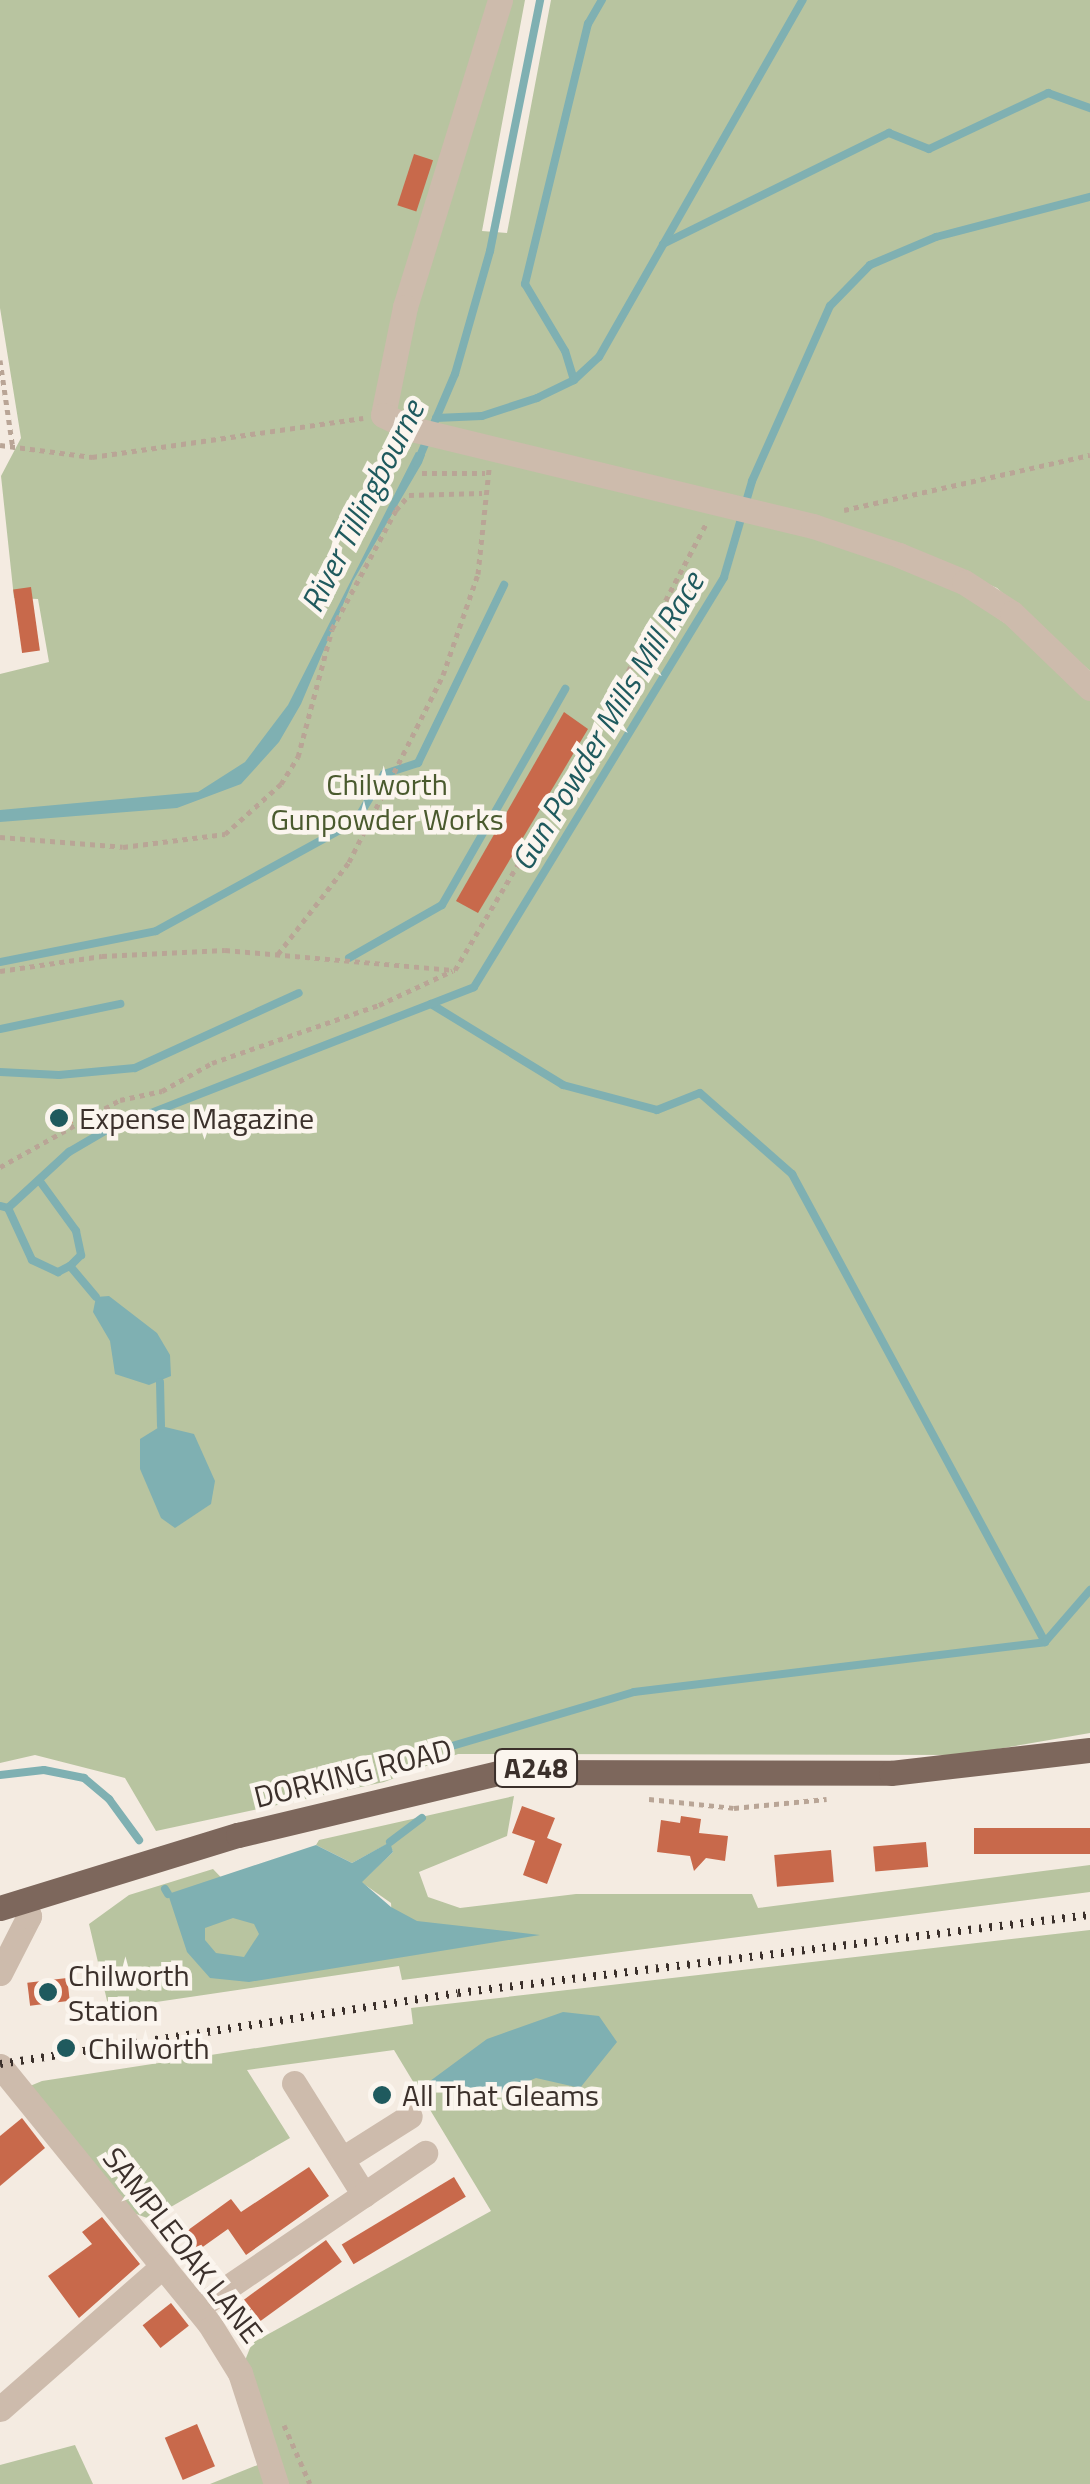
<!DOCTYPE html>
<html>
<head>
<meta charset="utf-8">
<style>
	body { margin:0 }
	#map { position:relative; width:1090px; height:2484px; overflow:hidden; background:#f4ebe1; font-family:"Titillium Web",sans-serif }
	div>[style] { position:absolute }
	.green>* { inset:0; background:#b8c4a0 }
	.water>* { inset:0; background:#7fb0b2 }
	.stream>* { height:8px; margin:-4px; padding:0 4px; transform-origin:4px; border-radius:4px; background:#7fb0b2 }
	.building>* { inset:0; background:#c8694b; transform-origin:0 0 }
	.path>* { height:5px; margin-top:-2.5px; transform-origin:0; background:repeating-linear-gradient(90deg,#b9a596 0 5px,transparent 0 10px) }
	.minor>* { height:25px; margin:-12.5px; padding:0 12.5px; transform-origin:12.5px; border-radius:12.5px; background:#cdbbac }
	.major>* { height:25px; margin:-12.5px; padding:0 12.5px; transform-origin:12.5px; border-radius:12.5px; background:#7d675c }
	.rail>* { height:8px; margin-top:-4px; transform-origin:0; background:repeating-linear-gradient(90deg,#3b302b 0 2.5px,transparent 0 10.5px) }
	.dots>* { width:28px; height:28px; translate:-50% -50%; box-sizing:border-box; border:5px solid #fbf5ee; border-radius:50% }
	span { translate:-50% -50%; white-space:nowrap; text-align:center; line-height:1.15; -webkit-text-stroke:9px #fbf5ee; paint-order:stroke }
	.shield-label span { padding:2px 8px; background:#fbf5ee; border:2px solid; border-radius:8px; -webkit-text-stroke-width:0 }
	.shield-label { font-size:28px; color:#3b302b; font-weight:700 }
	.park-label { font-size:30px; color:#4a5a2e }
	.poi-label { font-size:30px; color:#3b302b }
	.left { translate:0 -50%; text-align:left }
	.street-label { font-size:30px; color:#3b302b }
	.water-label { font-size:32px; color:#1f5a5e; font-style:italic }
</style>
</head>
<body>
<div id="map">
	<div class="green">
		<i style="clip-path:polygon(0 0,525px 0,482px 231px,507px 233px,551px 0,1090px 0,1090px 671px,997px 588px,936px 561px,959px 591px,1035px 644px,1090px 697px,1090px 1733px,962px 1755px,458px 1754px,384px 1782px,156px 1831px,125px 1778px,35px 1755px,0 1763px,0 674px,49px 662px,38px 599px,14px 598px,1px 476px,21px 438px,0 308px)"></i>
		<i style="clip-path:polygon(514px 1796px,507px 1836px,419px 1872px,428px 1897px,460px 1908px,576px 1894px,752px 1894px,758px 1908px,1090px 1865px,1090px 1892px,402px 1980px,399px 1966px,109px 2009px,89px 1924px,129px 1895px,213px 1869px,280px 1939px,392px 1921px,391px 1903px,361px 1882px,393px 1852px,389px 1843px,352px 1863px,316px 1845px,319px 1840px)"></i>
		<i style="clip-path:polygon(1090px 1930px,1090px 2484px,210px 2484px,265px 2462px,240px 2373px,252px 2343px,491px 2211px,394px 2050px,247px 2070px,290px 2138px,150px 2219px,114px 2206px,18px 2091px,42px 2081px,413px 2024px,411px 2008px)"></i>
		<i style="clip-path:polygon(75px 2445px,93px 2484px,0 2484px,0 2465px)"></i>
	</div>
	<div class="water">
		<i style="clip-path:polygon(416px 452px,425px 455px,422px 463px,353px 581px,301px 704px,279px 742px,241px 784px,177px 808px,0 822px,0 810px,198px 792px,245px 762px,288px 705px)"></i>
		<i style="clip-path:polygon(109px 1296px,157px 1333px,170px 1355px,171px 1376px,149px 1385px,115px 1374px,110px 1341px,93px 1312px,96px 1297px)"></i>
		<i style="clip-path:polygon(161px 1426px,194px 1434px,215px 1481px,211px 1504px,175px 1528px,161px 1518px,140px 1469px,140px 1439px)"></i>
		<i style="clip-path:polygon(evenodd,390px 1842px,393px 1852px,362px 1882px,391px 1907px,417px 1921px,540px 1935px,249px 1982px,210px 1978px,187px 1952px,168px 1894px,316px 1845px,352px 1863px,390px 1842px,233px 1918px,254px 1924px,259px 1934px,244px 1957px,216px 1953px,205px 1940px,205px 1928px,233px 1918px)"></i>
		<i style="clip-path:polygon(563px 2012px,599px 2016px,617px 2042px,580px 2088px,536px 2078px,493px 2096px,426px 2084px,487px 2039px)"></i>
	</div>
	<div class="stream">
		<i style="left:663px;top:244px;width:252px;rotate:-26.2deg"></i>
		<i style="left:889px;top:133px;width:43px;rotate:21.8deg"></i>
		<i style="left:929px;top:149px;width:132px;rotate:-25.2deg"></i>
		<i style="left:1048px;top:93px;width:45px;rotate:19.7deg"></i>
		<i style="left:574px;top:380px;width:30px;rotate:-107deg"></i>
		<i style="left:565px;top:351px;width:78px;rotate:-120.8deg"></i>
		<i style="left:525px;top:284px;width:268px;rotate:-76.4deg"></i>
		<i style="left:588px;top:24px;width:28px;rotate:-60deg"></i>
		<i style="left:436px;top:418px;width:46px;rotate:-2.5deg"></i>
		<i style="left:482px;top:416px;width:58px;rotate:-18.1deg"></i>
		<i style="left:537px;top:398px;width:41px;rotate:-25.9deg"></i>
		<i style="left:574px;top:380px;width:34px;rotate:-43deg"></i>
		<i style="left:599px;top:357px;width:411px;rotate:-60.3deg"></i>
		<i style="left:417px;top:463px;width:97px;rotate:-66.9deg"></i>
		<i style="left:455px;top:374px;width:128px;rotate:-74.1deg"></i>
		<i style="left:490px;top:251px;width:256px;rotate:-78.7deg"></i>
		<i style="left:349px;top:958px;width:107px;rotate:-29.7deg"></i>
		<i style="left:442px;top:905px;width:249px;rotate:-60.3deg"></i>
		<i style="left:0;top:962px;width:159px;rotate:-11.2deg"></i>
		<i style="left:156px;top:931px;width:228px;rotate:-28.8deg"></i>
		<i style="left:356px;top:821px;width:55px;rotate:-59.2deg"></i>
		<i style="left:384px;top:774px;width:36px;rotate:-18deg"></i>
		<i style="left:418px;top:763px;width:198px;rotate:-64.2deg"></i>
		<i style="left:431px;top:1004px;width:155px;rotate:31.5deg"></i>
		<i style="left:563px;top:1085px;width:97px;rotate:14.9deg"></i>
		<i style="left:657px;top:1110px;width:46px;rotate:-21.6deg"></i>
		<i style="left:700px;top:1093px;width:123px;rotate:41.4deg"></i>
		<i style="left:792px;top:1174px;width:532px;rotate:61.6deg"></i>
		<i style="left:0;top:1029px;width:123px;rotate:-11.8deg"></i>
		<i style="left:0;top:1072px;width:59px;rotate:2.9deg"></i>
		<i style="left:59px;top:1075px;width:76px;rotate:-5.3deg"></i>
		<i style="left:135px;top:1068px;width:180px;rotate:-24.6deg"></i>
		<i style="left:39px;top:1180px;width:63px;rotate:54deg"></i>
		<i style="left:76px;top:1231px;width:25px;rotate:78deg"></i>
		<i style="left:81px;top:1255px;width:16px;rotate:135deg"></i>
		<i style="left:0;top:1206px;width:8px;rotate:14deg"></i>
		<i style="left:8px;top:1208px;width:83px;rotate:-42.6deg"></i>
		<i style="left:69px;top:1152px;width:42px;rotate:-30.3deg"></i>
		<i style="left:105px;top:1131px;width:396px;rotate:-21.3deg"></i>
		<i style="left:474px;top:987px;width:480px;rotate:-58.6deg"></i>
		<i style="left:724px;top:577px;width:100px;rotate:-73.7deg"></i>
		<i style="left:752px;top:481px;width:192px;rotate:-66deg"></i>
		<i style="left:830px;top:306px;width:57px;rotate:-45.7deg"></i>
		<i style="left:870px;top:265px;width:72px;rotate:-23deg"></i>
		<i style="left:936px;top:237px;width:159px;rotate:-14.6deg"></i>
		<i style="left:8px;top:1208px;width:57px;rotate:65.2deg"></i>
		<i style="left:32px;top:1260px;width:29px;rotate:25deg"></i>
		<i style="left:58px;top:1272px;width:13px;rotate:-27deg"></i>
		<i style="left:70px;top:1266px;width:40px;rotate:50deg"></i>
		<i style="left:160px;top:1382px;width:44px;rotate:88.7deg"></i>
		<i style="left:452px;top:1746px;width:190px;rotate:-16.5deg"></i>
		<i style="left:634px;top:1692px;width:414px;rotate:-6.9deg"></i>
		<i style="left:1045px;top:1642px;width:69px;rotate:-49.1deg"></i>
		<i style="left:0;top:1775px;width:44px;rotate:-6.5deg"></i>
		<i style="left:44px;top:1770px;width:41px;rotate:11.3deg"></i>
		<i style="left:84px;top:1778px;width:33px;rotate:40deg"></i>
		<i style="left:109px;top:1799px;width:51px;rotate:53.8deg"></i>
		<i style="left:390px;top:1842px;width:40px;rotate:-37deg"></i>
		<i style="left:165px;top:1889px;width:6px;rotate:59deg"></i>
	</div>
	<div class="building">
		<i style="left:414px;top:154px;width:20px;height:54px;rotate:18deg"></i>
		<i style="left:31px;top:587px;width:64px;height:18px;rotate:82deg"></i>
		<i style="clip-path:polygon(564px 712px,588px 729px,478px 913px,456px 901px)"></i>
		<i style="left:67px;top:1106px;width:18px;height:22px;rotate:71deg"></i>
		<i style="clip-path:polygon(522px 1806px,555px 1818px,547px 1838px,562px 1844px,547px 1884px,523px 1875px,535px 1841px,512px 1833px)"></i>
		<i style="clip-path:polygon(681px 1816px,701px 1819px,699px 1833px,728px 1836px,725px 1861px,706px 1858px,694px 1871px,690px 1856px,657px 1852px,661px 1820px,680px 1823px)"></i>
		<i style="left:1090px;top:1828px;width:26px;height:116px;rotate:90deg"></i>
		<i style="left:926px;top:1842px;width:25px;height:53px;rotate:85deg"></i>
		<i style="left:831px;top:1850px;width:32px;height:57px;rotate:85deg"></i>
		<i style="left:67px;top:1978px;width:23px;height:40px;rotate:83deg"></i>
		<i style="clip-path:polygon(22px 2118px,45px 2148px,0 2186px,0 2136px)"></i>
		<i style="clip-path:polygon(309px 2167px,329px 2196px,246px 2255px,228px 2229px,197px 2251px,184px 2233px,231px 2199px,241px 2212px)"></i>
		<i style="left:454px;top:2177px;width:23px;height:131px;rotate:59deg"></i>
		<i style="clip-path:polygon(102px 2217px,140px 2264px,79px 2318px,48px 2276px,92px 2244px,82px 2232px)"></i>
		<i style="left:326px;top:2240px;width:27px;height:104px;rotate:54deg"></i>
		<i style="left:171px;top:2303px;width:29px;height:36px;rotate:52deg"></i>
		<i style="left:197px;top:2424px;width:46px;height:35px;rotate:67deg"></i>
	</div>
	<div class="path">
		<i style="left:0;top:360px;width:90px;rotate:81.7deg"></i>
		<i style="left:0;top:445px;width:93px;rotate:7.4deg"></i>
		<i style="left:92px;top:457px;width:274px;rotate:-8.2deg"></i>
		<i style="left:422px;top:473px;width:63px"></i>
		<i style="left:844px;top:510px;width:252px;rotate:-12.6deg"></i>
		<i style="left:0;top:837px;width:123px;rotate:4.6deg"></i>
		<i style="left:123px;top:847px;width:103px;rotate:-7.3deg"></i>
		<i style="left:225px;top:834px;width:75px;rotate:-41.8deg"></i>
		<i style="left:281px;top:784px;width:32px;rotate:-58deg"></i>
		<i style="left:298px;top:757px;width:132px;rotate:-75.1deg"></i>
		<i style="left:332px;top:629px;width:135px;rotate:-61.7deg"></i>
		<i style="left:396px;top:510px;width:20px;rotate:-49deg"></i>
		<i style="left:409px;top:495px;width:73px;rotate:-1.6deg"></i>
		<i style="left:278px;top:954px;width:116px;rotate:-52.3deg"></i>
		<i style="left:349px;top:862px;width:209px;rotate:-63.3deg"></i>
		<i style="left:443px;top:675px;width:107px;rotate:-70.9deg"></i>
		<i style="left:478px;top:574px;width:106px;rotate:-84deg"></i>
		<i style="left:0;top:971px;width:103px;rotate:-8.4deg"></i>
		<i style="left:102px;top:956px;width:123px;rotate:-2.8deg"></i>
		<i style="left:225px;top:950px;width:231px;rotate:5deg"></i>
		<i style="left:455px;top:970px;width:265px;rotate:-59.2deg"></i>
		<i style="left:591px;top:742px;width:249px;rotate:-62.2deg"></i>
		<i style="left:0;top:1167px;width:137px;rotate:-29.2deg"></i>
		<i style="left:120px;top:1100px;width:43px;rotate:-12.1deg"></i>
		<i style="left:162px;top:1091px;width:57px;rotate:-29.2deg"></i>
		<i style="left:212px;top:1063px;width:177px;rotate:-19.2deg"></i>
		<i style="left:379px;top:1005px;width:81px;rotate:-25deg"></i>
		<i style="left:649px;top:1799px;width:85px;rotate:6deg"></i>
		<i style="left:734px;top:1808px;width:93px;rotate:-5.5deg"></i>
		<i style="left:284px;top:2425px;width:64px;rotate:66.2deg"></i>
	</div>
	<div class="minor">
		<i style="left:500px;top:0;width:321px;rotate:107.2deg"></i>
		<i style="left:405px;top:307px;width:110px;rotate:101.5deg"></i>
		<i style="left:383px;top:415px;width:32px;rotate:26deg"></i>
		<i style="left:412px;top:429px;width:413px;rotate:13.6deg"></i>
		<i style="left:813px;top:526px;width:91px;rotate:18.6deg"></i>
		<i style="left:899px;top:555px;width:70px;rotate:22.6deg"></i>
		<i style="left:964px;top:582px;width:57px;rotate:32.9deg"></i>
		<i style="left:1012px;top:613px;width:108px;rotate:43.9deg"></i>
		<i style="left:0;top:1973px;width:64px;rotate:-63deg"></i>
		<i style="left:29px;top:1916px;width:16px;rotate:-112deg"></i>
		<i style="left:0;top:2066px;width:331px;rotate:50.9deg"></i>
		<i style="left:209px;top:2323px;width:59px;rotate:58.2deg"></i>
		<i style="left:240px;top:2373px;width:117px;rotate:72deg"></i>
		<i style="left:294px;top:2083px;width:132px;rotate:58deg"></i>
		<i style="left:342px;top:2159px;width:80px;rotate:-32.3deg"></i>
		<i style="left:197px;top:2308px;width:276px;rotate:-34.2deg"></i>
		<i style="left:0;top:2409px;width:217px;rotate:-41.3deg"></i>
	</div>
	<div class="major">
		<i style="left:0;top:1908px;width:249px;rotate:-17.1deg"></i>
		<i style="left:238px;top:1835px;width:272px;rotate:-13.4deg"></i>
		<i style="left:503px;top:1772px;width:388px;rotate:0.1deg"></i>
		<i style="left:891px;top:1773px;width:200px;rotate:-6.6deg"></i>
	</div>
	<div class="rail">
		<i style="left:0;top:2064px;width:463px;rotate:-8.8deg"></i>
		<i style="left:458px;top:1993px;width:637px;rotate:-7.04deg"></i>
	</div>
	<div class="dots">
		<i style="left:59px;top:1118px;background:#1f5a5e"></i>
		<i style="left:48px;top:1992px;background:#1f5a5e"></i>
		<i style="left:66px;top:2048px;background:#1f5a5e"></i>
		<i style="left:382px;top:2095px;background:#1f5a5e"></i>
	</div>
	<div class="shield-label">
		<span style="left:536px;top:1768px">A248</span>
	</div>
	<div class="park-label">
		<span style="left:387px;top:801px">Chilworth<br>Gunpowder Works</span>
	</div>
	<div class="poi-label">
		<span class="left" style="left:79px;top:1118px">Expense Magazine</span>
		<span class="left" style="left:68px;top:1992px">Chilworth<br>Station</span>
		<span class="left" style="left:88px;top:2048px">Chilworth</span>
		<span class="left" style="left:402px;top:2095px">All That Gleams</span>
	</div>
	<div class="street-label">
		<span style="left:353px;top:1773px;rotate:-14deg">DORKING ROAD</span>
		<span style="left:183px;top:2245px;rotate:52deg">SAMPLEOAK LANE</span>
	</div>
	<div class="water-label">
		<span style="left:362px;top:506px;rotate:-63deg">River Tillingbourne</span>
		<span style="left:607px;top:721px;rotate:-59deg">Gun Powder Mills Mill Race</span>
	</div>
</div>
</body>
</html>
